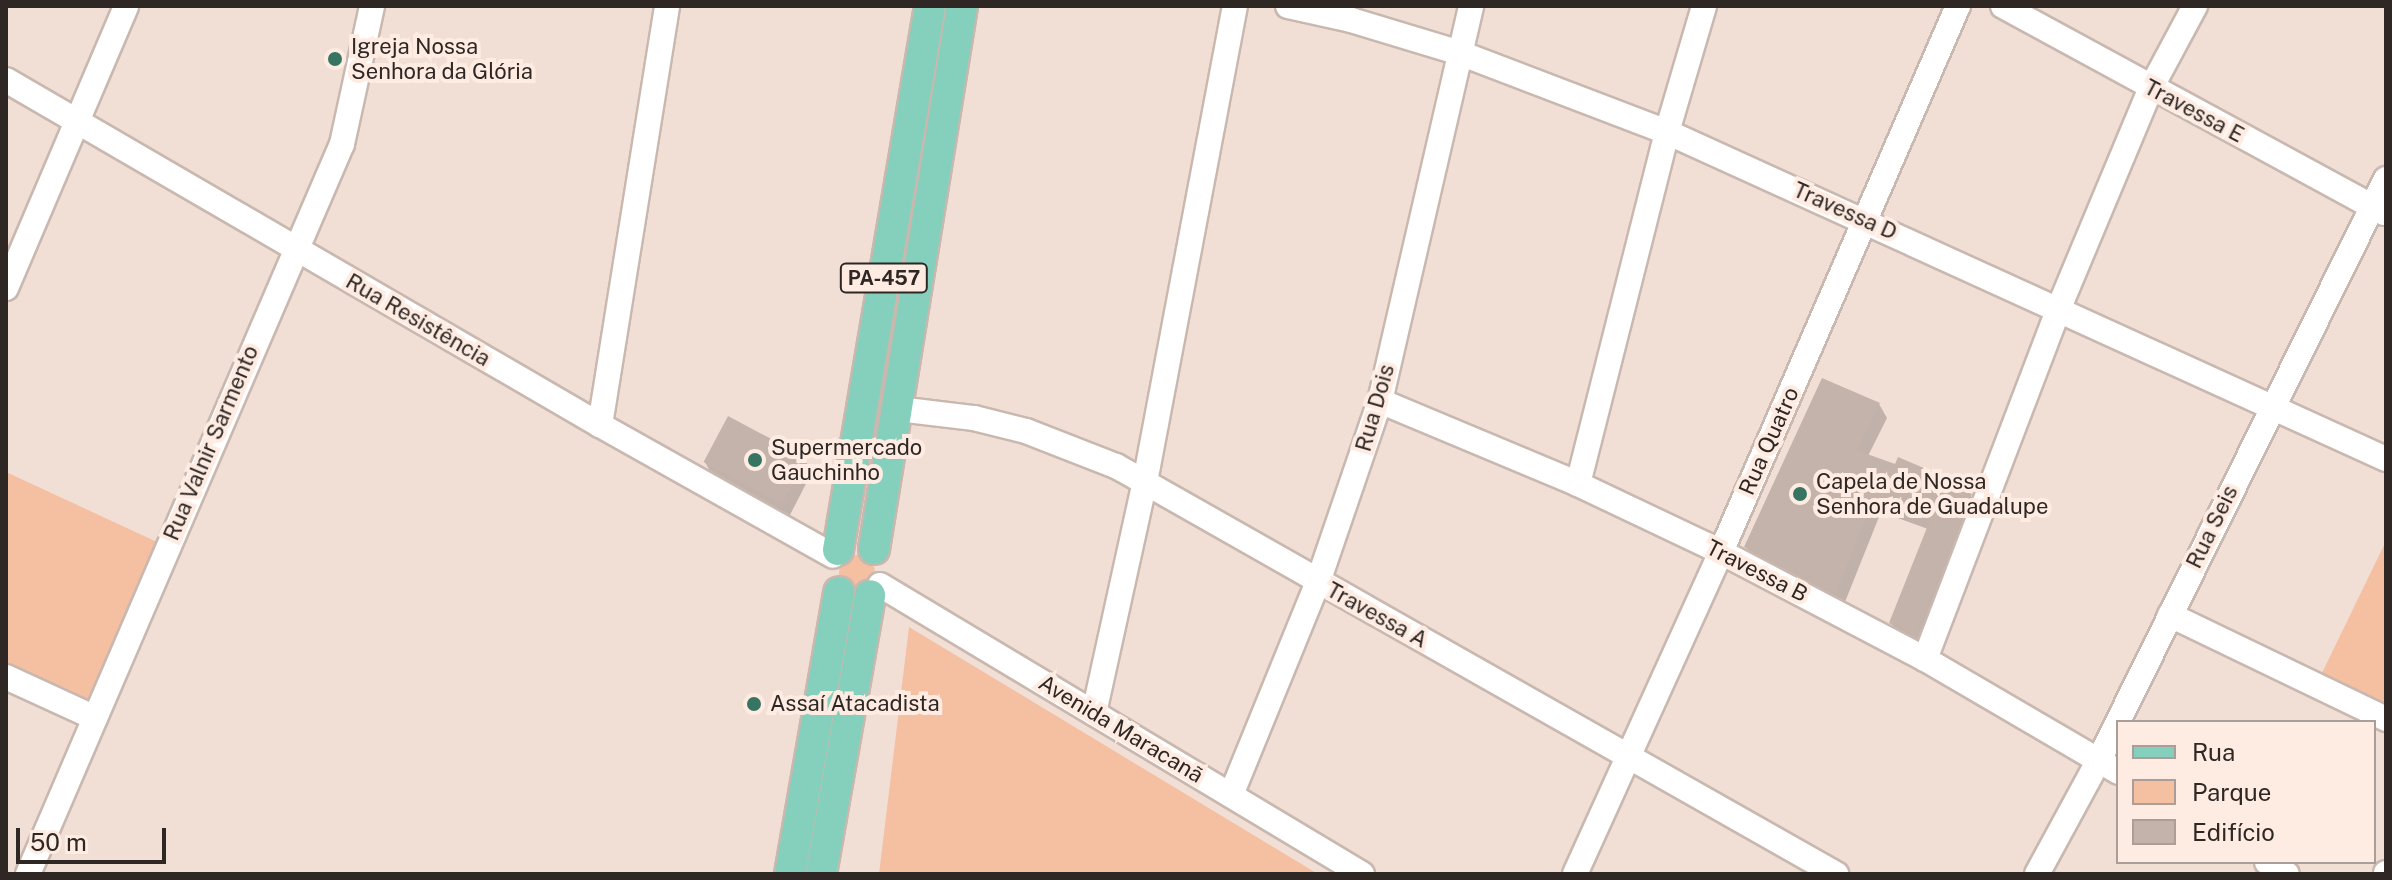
<!DOCTYPE html>
<html>
<head>
<meta charset="utf-8">
<style>
	body { margin:0 }
	#map { position:relative; width:2392px; height:880px; overflow:hidden; background:#f1dfd6; font-family:"Public Sans",sans-serif }
	div>[style] { position:absolute }
	.green>* { inset:0; background:#f5bfa1 }
	.round { border-radius:50% }
	.shadow>* { inset:0; background:#0003 }
	.building>* { inset:0; background:#c4b3aa; transform-origin:0 0 }
	.roads { filter:drop-shadow(2px 0 #c9b8af) drop-shadow(-2px 0 #c9b8af) drop-shadow(0 2px #c9b8af) drop-shadow(0 -2px #c9b8af) }
	.minor>* { height:24px; margin:-12px; padding:0 12px; transform-origin:12px; border-radius:12px; background:#fff }
	.major>* { height:30px; margin:-15px; padding:0 15px; transform-origin:15px; border-radius:15px; background:#85d0bc }
	.dots>* { width:22px; height:22px; translate:-50% -50%; box-sizing:border-box; border:4px solid #feece3; border-radius:50% }
	span { translate:-50% -50%; white-space:nowrap; text-align:center; line-height:1.15; -webkit-text-stroke:8px #feece3; paint-order:stroke }
	.shield-label span { padding:2px 6px; background:#feece3; border:2px solid; border-radius:6px; -webkit-text-stroke-width:0 }
	.shield-label { font-size:20px; color:#2e2724; font-weight:700 }
	.poi-label { font-size:22px; color:#2e2724 }
	.left { translate:0 -50%; text-align:left }
	.street-label { font-size:22px; color:#2e2724 }
	.frame { position:absolute; inset:0; border:8px solid #2e2724; pointer-events:none }
	.legend { position:absolute; left:2116px; top:720px; width:260px; height:144px; box-sizing:border-box; background:#feece3; border:2px solid #ab9d97; margin:0; padding:10px 14px; list-style:none; font-size:24px; color:#2e2724 }
	.legend li { display:flex; align-items:center; gap:16px; height:40px }
	.legend b { width:40px; border:2px solid #ab9d97 }
	.scale { position:absolute; left:16px; top:828px; width:150px; height:36px; box-sizing:border-box; border:4px solid #2e2724; border-top:0; padding-left:10px; font-size:24px; line-height:28px; white-space:nowrap; color:#2e2724; -webkit-text-stroke:6px #feece3; paint-order:stroke }
</style>
</head>
<body>
<div id="map">
	<div class="green">
		<i style="clip-path:polygon(6px 472px,157px 542px,85px 708px,6px 673px)"></i>
		<i style="clip-path:polygon(2386px 541px,2386px 708px,2321px 675px)"></i>
		<i class="round" style="left:839px;top:555px;width:36px;height:36px"></i>
		<i style="clip-path:polygon(909px 627px,1318px 874px,879px 874px)"></i>
	</div>
	<div class="shadow">
		<i style="clip-path:polygon(1879px 404px,1887px 418px,1868px 456px,1944px 479px,1949px 488px,1970px 496px,1979px 510px,1924px 650px,1900px 637px,1891px 623px,1928px 529px,1881px 512px,1843px 607px,1754px 561px,1746px 547px)"></i>
		<i style="clip-path:polygon(805px 460px,812px 472px,789px 517px,712px 475px,705px 462px)"></i>
	</div>
	<div class="building">
		<i style="clip-path:polygon(1822px 378px,1880px 403px,1856px 450px,1895px 464px,1898px 457px,1945px 477px,1942px 484px,1972px 494px,1916px 637px,1889px 623px,1930px 520px,1873px 499px,1835px 594px,1744px 547px)"></i>
		<i style="left:728px;top:416px;width:89px;height:52px;rotate:28deg"></i>
	</div>
	<div class="roads">
		<div class="minor">
			<i style="left:1288px;top:6px;width:65px;rotate:12.5deg"></i>
			<i style="left:1351px;top:20px;width:114px;rotate:16.8deg"></i>
			<i style="left:1460px;top:53px;width:222px;rotate:20.9deg"></i>
			<i style="left:1667px;top:132px;width:790px;rotate:24.46deg"></i>
			<i style="left:2003px;top:6px;width:434px;rotate:28.5deg"></i>
			<i style="left:6px;top:80px;width:687px;rotate:30.15deg"></i>
			<i style="left:600px;top:425px;width:267px;rotate:29.3deg"></i>
			<i style="left:6px;top:288px;width:306px;rotate:-66.9deg"></i>
			<i style="left:1380px;top:401px;width:215px;rotate:22.7deg"></i>
			<i style="left:1578px;top:484px;width:158px;rotate:25.4deg"></i>
			<i style="left:1721px;top:552px;width:230px;rotate:27.7deg"></i>
			<i style="left:1925px;top:659px;width:224px;rotate:30.3deg"></i>
			<i style="left:898px;top:409px;width:77px;rotate:6.8deg"></i>
			<i style="left:974px;top:418px;width:54px;rotate:14deg"></i>
			<i style="left:1026px;top:431px;width:97px;rotate:21.3deg"></i>
			<i style="left:1116px;top:466px;width:828px;rotate:29.54deg"></i>
			<i style="left:600px;top:425px;width:424px;rotate:-80.9deg"></i>
			<i style="left:1578px;top:484px;width:363px;rotate:-75.8deg"></i>
			<i style="left:1667px;top:132px;width:131px;rotate:-73.6deg"></i>
			<i style="left:880px;top:585px;width:562px;rotate:30.95deg"></i>
			<i style="left:2170px;top:615px;width:240px;rotate:25.7deg"></i>
			<i style="left:1925px;top:659px;width:373px;rotate:-69.1deg"></i>
			<i style="left:2058px;top:310px;width:241px;rotate:-67.3deg"></i>
			<i style="left:2151px;top:88px;width:93px;rotate:-61.8deg"></i>
			<i style="left:6px;top:677px;width:98px;rotate:24.7deg"></i>
			<i style="left:1094px;top:713px;width:237px;rotate:-77.6deg"></i>
			<i style="left:1145px;top:482px;width:484px;rotate:-79.3deg"></i>
			<i style="left:1231px;top:795px;width:230px;rotate:-67.8deg"></i>
			<i style="left:1318px;top:582px;width:191px;rotate:-71.1deg"></i>
			<i style="left:1380px;top:401px;width:405px;rotate:-77deg"></i>
			<i style="left:2267px;top:862px;width:23px;rotate:31deg"></i>
			<i style="left:28px;top:874px;width:795px;rotate:-66.73deg"></i>
			<i style="left:342px;top:144px;width:141px;rotate:-77.7deg"></i>
			<i style="left:1575px;top:874px;width:354px;rotate:-65.6deg"></i>
			<i style="left:1721px;top:552px;width:595px;rotate:-66.54deg"></i>
			<i style="left:2037px;top:874px;width:130px;rotate:-61.5deg"></i>
			<i style="left:2099px;top:760px;width:648px;rotate:-63.71deg"></i>
			<i style="left:2386px;top:874px;width:1px;rotate:-90deg"></i>
		</div>
		<div class="major">
			<i style="left:874px;top:549px;width:550px;rotate:-80.79deg"></i>
			<i style="left:838px;top:550px;width:552px;rotate:-80.4deg"></i>
			<i style="left:790px;top:874px;width:286px;rotate:-80.1deg"></i>
			<i style="left:821px;top:874px;width:283px;rotate:-80deg"></i>
		</div>
	</div>
	<div class="dots">
		<i style="left:335px;top:59px;background:#377562"></i>
		<i style="left:755px;top:460px;background:#377562"></i>
		<i style="left:1800px;top:494px;background:#377562"></i>
		<i style="left:754px;top:704px;background:#377562"></i>
	</div>
	<div class="shield-label">
		<span style="left:884px;top:278px">PA-457</span>
	</div>
	<div class="poi-label">
		<span class="left" style="left:351px;top:59px">Igreja Nossa<br>Senhora da Glória</span>
		<span class="left" style="left:771px;top:460px">Supermercado<br>Gauchinho</span>
		<span class="left" style="left:1816px;top:494px">Capela de Nossa<br>Senhora de Guadalupe</span>
		<span class="left" style="left:770px;top:704px">Assaí Atacadista</span>
	</div>
	<div class="street-label">
		<span style="left:2194px;top:111px;rotate:28deg">Travessa E</span>
		<span style="left:1845px;top:211px;rotate:24deg">Travessa D</span>
		<span style="left:418px;top:320px;rotate:30deg">Rua Resistência</span>
		<span style="left:1375px;top:408px;rotate:-74deg">Rua Dois</span>
		<span style="left:1769px;top:441px;rotate:-66deg">Rua Quatro</span>
		<span style="left:211px;top:443px;rotate:-67deg">Rua Valnir Sarmento</span>
		<span style="left:2212px;top:527px;rotate:-64deg">Rua Seis</span>
		<span style="left:1757px;top:571px;rotate:27deg">Travessa B</span>
		<span style="left:1377px;top:615px;rotate:29deg">Travessa A</span>
		<span style="left:1121px;top:729px;rotate:31deg">Avenida Maracanã</span>
	</div>
	<div class="frame"></div>
	<ul class="legend">
	<li><b style="height:10px;background:#85d0bc"></b>Rua</li>
	<li><b style="height:22px;background:#f5bfa1"></b>Parque</li>
	<li><b style="height:22px;background:#c4b3aa"></b>Edifício</li>
	</ul>
	<div class="scale">50 m</div>
</div>
</body>
</html>
